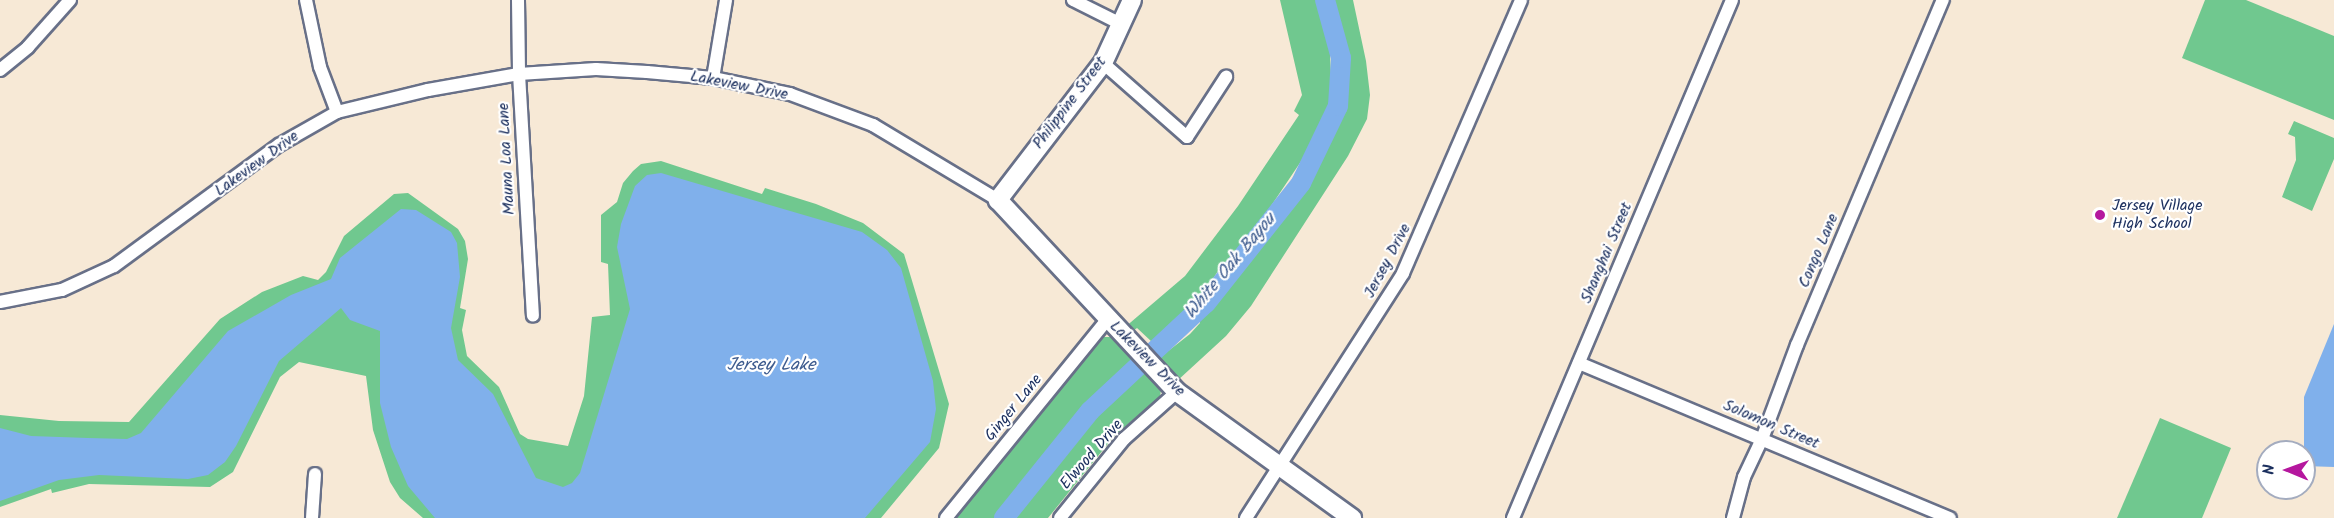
<!DOCTYPE html>
<html>
<head>
<meta charset="utf-8">
<style>
	body { margin:0 }
	#map { position:relative; width:2334px; height:518px; overflow:hidden; background:#f7e9d6; font-family:Kalam,sans-serif }
	div>[style] { position:absolute }
	.green>* { inset:0; background:#70c88f }
	.water>* { inset:0; background:#80b0eb }
	.river>* { height:20px; margin:-10px; padding:0 10px; transform-origin:10px; border-radius:10px; background:#80b0eb }
	.roads { filter:drop-shadow(2px 0 #687088) drop-shadow(-2px 0 #687088) drop-shadow(0 2px #687088) drop-shadow(0 -2px #687088) }
	.street>* { height:12px; margin:-6px; padding:0 6px; transform-origin:6px; border-radius:6px; background:#fff }
	.secondary>* { height:18px; margin:-9px; padding:0 9px; transform-origin:9px; border-radius:9px; background:#fff }
	.dots>* { width:16px; height:16px; translate:-50% -50%; box-sizing:border-box; border:3px solid #fff; border-radius:50% }
	span { translate:-50% -50%; white-space:nowrap; text-align:center; line-height:1.15; -webkit-text-stroke:4.5px #fff; paint-order:stroke }
	.street-label { font-size:16px; color:#1b2f5e }
	.poi-label { font-size:16px; color:#1b2f5e }
	.left { translate:0 -50%; text-align:left }
	.water-label { font-size:18px; color:#3e5c8f; font-style:italic }
	.north { position:absolute; left:2256px; top:440px; width:60px; height:60px; box-sizing:border-box; background:#fff; border:2px solid #a4acbf; border-radius:50%; rotate:271deg; font-size:16px; font-weight:700; line-height:24px; text-align:center; color:#1b2f5e }
	.north::after { content:''; display:block; margin:auto; width:21px; height:27px; background:#b5179e; clip-path:polygon(50% 0,100% 100%,50% 72%,0 100%) }
</style>
</head>
<body>
<div id="map">
	<div class="green">
		<i style="clip-path:polygon(1280px 0,1320px 0,1329px 34px,1332px 95px,1314px 142px,1259px 224px,1220px 268px,1199px 300px,1152px 342px,1137px 328px,1129px 334px,1124px 328px,1185px 276px,1238px 206px,1299px 115px,1294px 111px,1302px 95px)"></i>
		<i style="clip-path:polygon(1331px 0,1353px 0,1366px 61px,1370px 95px,1367px 119px,1348px 156px,1251px 306px,1226px 336px,1177px 381px,1158px 359px,1190px 334px,1200px 323px,1200px 314px,1252px 258px,1293px 204px,1326px 149px,1346px 104px,1345px 43px)"></i>
		<i style="clip-path:polygon(2205px 0,2246px 0,2334px 36px,2334px 120px,2182px 58px)"></i>
		<i style="clip-path:polygon(2294px 121px,2334px 138px,2334px 159px,2312px 211px,2282px 197px,2296px 160px,2295px 137px,2288px 134px)"></i>
		<i style="clip-path:polygon(661px 161px,762px 194px,765px 188px,816px 204px,863px 223px,904px 254px,949px 404px,939px 448px,881px 518px,423px 518px,400px 498px,390px 482px,373px 430px,366px 376px,299px 362px,280px 377px,233px 472px,210px 487px,89px 484px,52px 493px,51px 489px,0 507px,0 415px,59px 421px,129px 422px,220px 319px,262px 292px,303px 276px,318px 280px,326px 272px,344px 236px,394px 194px,408px 193px,458px 229px,465px 241px,468px 259px,460px 308px,466px 310px,462px 330px,467px 356px,499px 387px,520px 434px,528px 439px,568px 446px,584px 396px,592px 317px,610px 315px,608px 264px,601px 262px,601px 215px,617px 202px,623px 183px,633px 171px,641px 164px)"></i>
		<i style="clip-path:polygon(1099px 337px,1111px 337px,1161px 390px,1160px 397px,1115px 435px,1048px 518px,953px 518px)"></i>
		<i style="clip-path:polygon(2160px 418px,2231px 448px,2202px 518px,2117px 518px)"></i>
	</div>
	<div class="water">
		<i style="clip-path:polygon(661px 173px,862px 232px,887px 250px,901px 268px,933px 381px,936px 409px,930px 442px,865px 518px,435px 518px,408px 486px,391px 447px,380px 403px,380px 331px,350px 320px,341px 308px,279px 361px,236px 446px,225px 462px,208px 475px,188px 479px,99px 475px,59px 480px,0 501px,0 428px,31px 436px,88px 438px,127px 439px,141px 433px,228px 331px,291px 295px,331px 279px,340px 258px,401px 209px,416px 210px,451px 232px,457px 243px,460px 277px,451px 328px,458px 360px,493px 394px,536px 478px,563px 487px,572px 483px,580px 473px,630px 309px,617px 247px,621px 224px,635px 186px,647px 175px)"></i>
		<i style="clip-path:polygon(2334px 324px,2334px 467px,2304px 466px,2304px 397px)"></i>
	</div>
	<div class="river">
		<i style="left:1004px;top:518px;width:137px;rotate:-51.2deg"></i>
		<i style="left:1090px;top:411px;width:158px;rotate:-43deg"></i>
		<i style="left:1206px;top:303px;width:153px;rotate:-51.6deg"></i>
		<i style="left:1301px;top:183px;width:85px;rotate:-64.3deg"></i>
		<i style="left:1338px;top:106px;width:48px;rotate:-86.4deg"></i>
		<i style="left:1341px;top:58px;width:60px;rotate:-105.4deg"></i>
	</div>
	<div class="roads">
		<div class="street">
			<i style="left:306px;top:0;width:68px;rotate:78.2deg"></i>
			<i style="left:320px;top:67px;width:48px;rotate:69.3deg"></i>
			<i style="left:518px;top:0;width:74px;rotate:89.2deg"></i>
			<i style="left:519px;top:74px;width:242px;rotate:86.7deg"></i>
			<i style="left:1073px;top:0;width:54px;rotate:26.6deg"></i>
			<i style="left:1103px;top:63px;width:112px;rotate:41.4deg"></i>
			<i style="left:1187px;top:137px;width:72px;rotate:-57deg"></i>
			<i style="left:0;top:70px;width:36px;rotate:-39deg"></i>
			<i style="left:28px;top:47px;width:63px;rotate:-48.2deg"></i>
			<i style="left:713px;top:78px;width:79px;rotate:-80.5deg"></i>
			<i style="left:0;top:302px;width:63px;rotate:-11deg"></i>
			<i style="left:62px;top:290px;width:57px;rotate:-24.8deg"></i>
			<i style="left:114px;top:266px;width:205px;rotate:-36.3deg"></i>
			<i style="left:279px;top:145px;width:67px;rotate:-29.6deg"></i>
			<i style="left:337px;top:112px;width:94px;rotate:-13.6deg"></i>
			<i style="left:428px;top:90px;width:92px;rotate:-10deg"></i>
			<i style="left:519px;top:74px;width:77px;rotate:-3.7deg"></i>
			<i style="left:596px;top:69px;width:51px;rotate:3.4deg"></i>
			<i style="left:647px;top:72px;width:66px;rotate:5.2deg"></i>
			<i style="left:713px;top:78px;width:79px;rotate:11.7deg"></i>
			<i style="left:790px;top:94px;width:89px;rotate:20.5deg"></i>
			<i style="left:873px;top:125px;width:146px;rotate:31deg"></i>
			<i style="left:1579px;top:363px;width:402px;rotate:22.7deg"></i>
			<i style="left:312px;top:518px;width:44px;rotate:-86.1deg"></i>
			<i style="left:946px;top:518px;width:255px;rotate:-50.9deg"></i>
			<i style="left:1060px;top:518px;width:102px;rotate:-51deg"></i>
			<i style="left:1124px;top:439px;width:71px;rotate:-41.6deg"></i>
			<i style="left:1246px;top:518px;width:291px;rotate:-57.3deg"></i>
			<i style="left:1403px;top:273px;width:297px;rotate:-66.6deg"></i>
			<i style="left:1513px;top:518px;width:562px;rotate:-67.08deg"></i>
			<i style="left:1733px;top:518px;width:42px;rotate:-75deg"></i>
			<i style="left:1744px;top:477px;width:42px;rotate:-64.7deg"></i>
			<i style="left:1762px;top:439px;width:100px;rotate:-69.6deg"></i>
			<i style="left:1797px;top:345px;width:375px;rotate:-67.1deg"></i>
		</div>
		<div class="secondary">
			<i style="left:1132px;top:0;width:69px;rotate:114.7deg"></i>
			<i style="left:1103px;top:63px;width:173px;rotate:127.5deg"></i>
			<i style="left:998px;top:200px;width:262px;rotate:47deg"></i>
			<i style="left:1177px;top:392px;width:216px;rotate:35.8deg"></i>
		</div>
	</div>
	<div class="dots">
		<i style="left:2100px;top:215px;background:#b5179e"></i>
	</div>
	<div class="street-label">
		<span style="left:739px;top:86px;rotate:11deg">Lakeview Drive</span>
		<span style="left:1070px;top:103px;rotate:-53deg">Philippine Street</span>
		<span style="left:507px;top:159px;rotate:-93deg">Mauna Loa Lane</span>
		<span style="left:257px;top:164px;rotate:-36deg">Lakeview Drive</span>
		<span style="left:1819px;top:251px;rotate:-67deg">Congo Lane</span>
		<span style="left:1607px;top:253px;rotate:-67deg">Shanghai Street</span>
		<span style="left:1388px;top:261px;rotate:-62deg">Jersey Drive</span>
		<span style="left:1147px;top:359px;rotate:45deg">Lakeview Drive</span>
		<span style="left:1014px;top:408px;rotate:-51deg">Ginger Lane</span>
		<span style="left:1771px;top:425px;rotate:23deg">Solomon Street</span>
		<span style="left:1092px;top:455px;rotate:-49deg">Elwood Drive</span>
	</div>
	<div class="poi-label">
		<span class="left" style="left:2112px;top:215px">Jersey Village<br>High School</span>
	</div>
	<div class="water-label">
		<span style="left:1231px;top:267px;rotate:-50deg">White Oak Bayou</span>
		<span style="left:771px;top:366px">Jersey Lake</span>
	</div>
	<div class="north">N</div>
</div>
</body>
</html>
